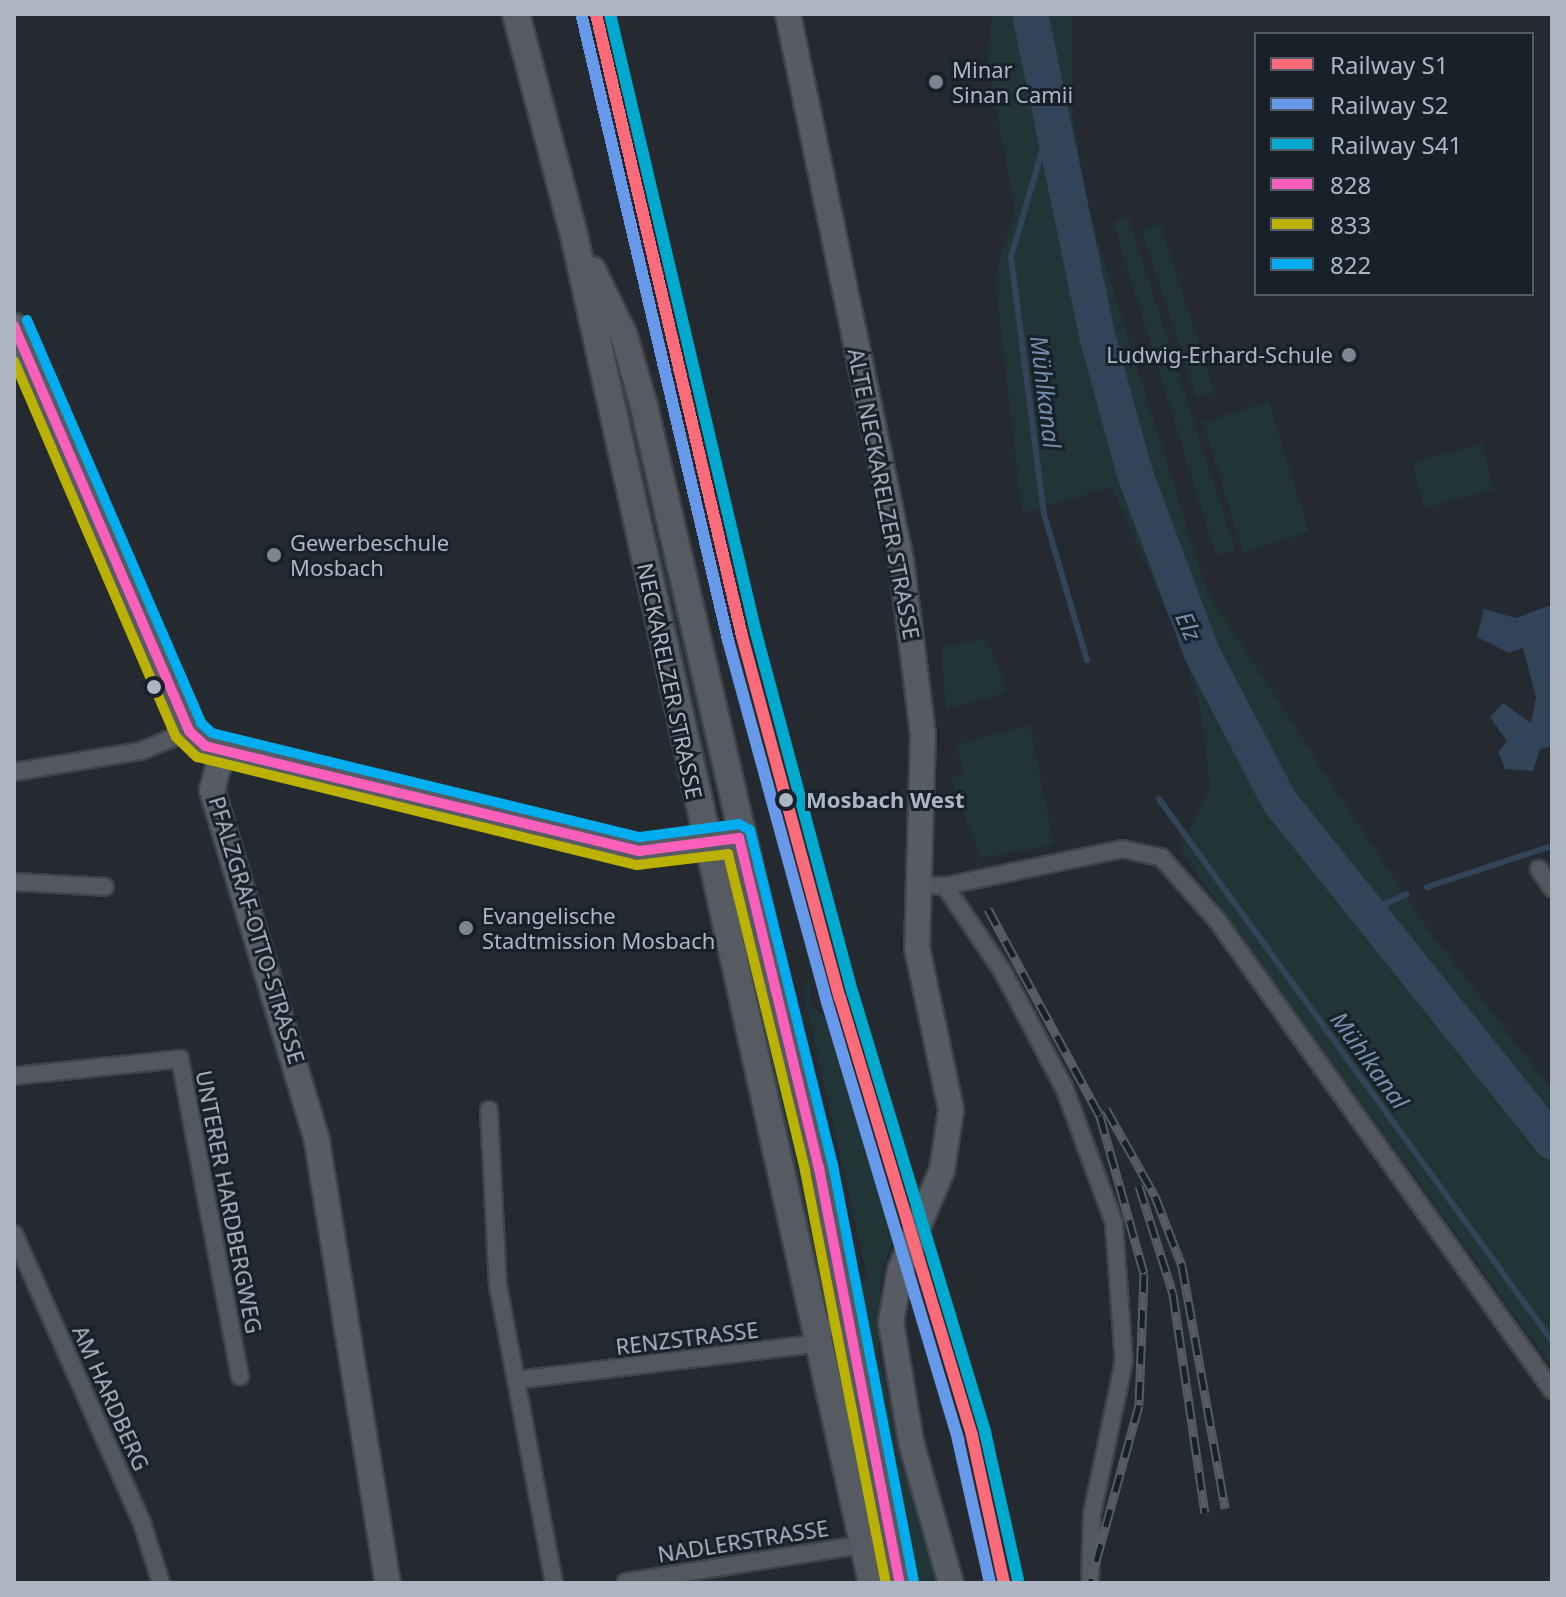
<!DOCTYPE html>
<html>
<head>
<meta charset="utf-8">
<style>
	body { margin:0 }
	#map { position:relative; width:1566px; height:1597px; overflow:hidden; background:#242a30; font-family:"Noto Sans",sans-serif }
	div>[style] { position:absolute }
	.green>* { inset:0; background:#223536; transform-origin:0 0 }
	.water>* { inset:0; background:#314459 }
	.stream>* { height:6px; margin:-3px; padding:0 3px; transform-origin:3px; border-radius:3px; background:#314459 }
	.river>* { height:36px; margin:-18px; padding:0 18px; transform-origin:18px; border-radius:18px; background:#314459 }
	.roads { filter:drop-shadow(2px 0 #404449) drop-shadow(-2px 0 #404449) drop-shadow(0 2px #404449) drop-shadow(0 -2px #404449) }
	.street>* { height:16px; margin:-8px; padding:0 8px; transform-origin:8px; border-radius:8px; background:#53585f }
	.secondary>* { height:24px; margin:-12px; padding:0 12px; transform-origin:12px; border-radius:12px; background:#575c64 }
	.primary>* { height:26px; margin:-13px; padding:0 13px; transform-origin:13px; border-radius:13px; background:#565b61 }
	.rail>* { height:9px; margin-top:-4.5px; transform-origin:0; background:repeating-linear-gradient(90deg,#18212a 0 18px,#575c62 0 36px); box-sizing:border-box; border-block:2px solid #575c62 }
	.bus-1>* { height:10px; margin:-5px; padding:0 5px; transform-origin:5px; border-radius:5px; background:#fa60bb }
	.bus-2>* { height:10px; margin:-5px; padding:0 5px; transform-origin:5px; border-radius:5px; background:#bbb101 }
	.bus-3>* { height:10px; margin:-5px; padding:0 5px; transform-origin:5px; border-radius:5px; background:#00adef }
	.rail-1>* { height:12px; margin:-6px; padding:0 6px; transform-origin:6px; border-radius:6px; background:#fb6b79 }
	.rail-2>* { height:12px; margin:-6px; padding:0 6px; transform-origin:6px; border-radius:6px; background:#6699e9 }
	.rail-3>* { height:12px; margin:-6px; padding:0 6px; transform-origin:6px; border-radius:6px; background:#00a9ce }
	.dots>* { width:22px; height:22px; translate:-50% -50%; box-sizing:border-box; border:4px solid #18212a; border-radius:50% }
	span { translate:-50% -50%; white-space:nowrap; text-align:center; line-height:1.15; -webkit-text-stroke:6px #18212a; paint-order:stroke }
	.poi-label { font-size:22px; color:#acb6c3 }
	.left { translate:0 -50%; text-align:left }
	.right { translate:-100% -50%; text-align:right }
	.street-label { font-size:22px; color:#acb6c3 }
	.stop-label { font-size:22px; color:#acb6c3; font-weight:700 }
	.water-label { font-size:24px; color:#748fac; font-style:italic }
	.frame { position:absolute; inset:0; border:16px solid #acb6c3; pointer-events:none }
	.legend { position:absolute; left:1254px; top:32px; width:280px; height:264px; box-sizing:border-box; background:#18212a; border:2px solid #535d67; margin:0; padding:10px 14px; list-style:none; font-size:24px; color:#acb6c3 }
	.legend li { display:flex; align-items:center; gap:16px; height:40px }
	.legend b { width:40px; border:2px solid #535d67 }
</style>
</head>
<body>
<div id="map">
	<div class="green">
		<i style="clip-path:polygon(992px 14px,1072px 14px,1072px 113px,1089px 212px,1207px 592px,1422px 921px,1552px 1090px,1552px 1367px,1180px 850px,1210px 788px,1202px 718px,1184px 651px,1112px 487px,1022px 513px,995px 278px,1015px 209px,987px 60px)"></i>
		<i style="clip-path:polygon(1128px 216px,1235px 550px,1216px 556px,1113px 222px)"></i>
		<i style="left:1160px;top:224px;width:177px;height:19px;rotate:72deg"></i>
		<i style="left:1269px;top:402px;width:136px;height:69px;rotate:73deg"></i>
		<i style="clip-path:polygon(626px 411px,633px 412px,714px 781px,703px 783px)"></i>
		<i style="left:1482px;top:444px;width:47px;height:72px;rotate:75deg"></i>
		<i style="clip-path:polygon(986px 638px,1008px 692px,946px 710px,941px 648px)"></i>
		<i style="clip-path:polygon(1030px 725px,1054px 845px,981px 858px,955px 792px,952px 777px,964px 773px,956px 745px)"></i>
		<i style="clip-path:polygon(731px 886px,831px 1273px,820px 1276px,757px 1012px)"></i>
		<i style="clip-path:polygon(809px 979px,812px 1007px,824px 1016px,893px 1237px,881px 1276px,878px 1353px,919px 1527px,939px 1583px,912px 1583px,856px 1284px,868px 1280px,803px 990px)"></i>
	</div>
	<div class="water">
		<i style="clip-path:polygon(1551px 605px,1552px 746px,1540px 749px,1533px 771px,1505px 769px,1498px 752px,1507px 741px,1490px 717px,1503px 703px,1531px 723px,1536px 697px,1523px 648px,1509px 653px,1477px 637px,1484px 609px,1516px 618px)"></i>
	</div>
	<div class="stream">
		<i style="left:1049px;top:127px;width:135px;rotate:106.3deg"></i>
		<i style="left:1011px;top:257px;width:259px;rotate:82.7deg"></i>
		<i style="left:1044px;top:514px;width:152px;rotate:73.6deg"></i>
		<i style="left:1159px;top:799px;width:669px;rotate:54.05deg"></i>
		<i style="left:1427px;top:887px;width:132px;rotate:-18.2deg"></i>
		<i style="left:1372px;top:910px;width:38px;rotate:-25deg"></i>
	</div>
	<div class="river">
		<i style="left:1030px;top:14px;width:332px;rotate:78.2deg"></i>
		<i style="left:1098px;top:339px;width:140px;rotate:74.7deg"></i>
		<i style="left:1135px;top:474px;width:191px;rotate:69.5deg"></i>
		<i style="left:1202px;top:653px;width:168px;rotate:62.4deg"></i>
		<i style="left:1280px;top:802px;width:435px;rotate:51.3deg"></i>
	</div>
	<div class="roads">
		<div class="street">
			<i style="left:14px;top:772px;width:129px;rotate:-9.4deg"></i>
			<i style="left:141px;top:751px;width:52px;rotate:-22.6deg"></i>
			<i style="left:1539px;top:869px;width:23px;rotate:56deg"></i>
			<i style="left:14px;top:882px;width:91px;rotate:3.1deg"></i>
			<i style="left:917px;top:885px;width:28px;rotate:2deg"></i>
			<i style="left:945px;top:886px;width:181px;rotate:-11.8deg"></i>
			<i style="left:1122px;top:849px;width:40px;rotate:12deg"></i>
			<i style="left:1161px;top:857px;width:84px;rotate:48.4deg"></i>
			<i style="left:1217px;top:920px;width:577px;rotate:54.52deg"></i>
			<i style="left:945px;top:886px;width:104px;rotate:56deg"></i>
			<i style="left:1003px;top:972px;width:130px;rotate:62.1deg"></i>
			<i style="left:1064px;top:1087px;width:145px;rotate:69.8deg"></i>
			<i style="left:1114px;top:1223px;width:138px;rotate:85.9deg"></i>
			<i style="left:1124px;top:1361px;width:156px;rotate:101.8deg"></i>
			<i style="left:1092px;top:1514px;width:69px;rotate:91.7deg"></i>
			<i style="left:14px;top:1076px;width:167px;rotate:-5.8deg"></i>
			<i style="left:180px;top:1059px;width:323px;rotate:79.3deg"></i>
			<i style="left:489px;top:1110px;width:176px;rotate:87.1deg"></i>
			<i style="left:498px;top:1286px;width:96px;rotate:79.2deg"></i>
			<i style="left:14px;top:1234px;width:316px;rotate:66.1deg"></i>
			<i style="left:142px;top:1523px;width:63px;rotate:72.4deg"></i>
			<i style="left:626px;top:1582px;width:243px;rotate:-9deg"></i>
			<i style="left:554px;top:1583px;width:207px;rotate:-100.6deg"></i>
			<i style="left:516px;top:1380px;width:298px;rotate:-6.9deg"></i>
			<i style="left:812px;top:1344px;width:49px;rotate:-45deg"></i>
		</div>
		<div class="secondary">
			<i style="left:788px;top:14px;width:558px;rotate:78.31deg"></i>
			<i style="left:901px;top:560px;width:176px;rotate:82.8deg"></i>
			<i style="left:923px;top:735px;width:213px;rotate:91.6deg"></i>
			<i style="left:917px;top:948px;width:166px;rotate:78.1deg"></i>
			<i style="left:951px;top:1110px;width:61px;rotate:98.5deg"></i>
			<i style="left:942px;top:1170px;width:108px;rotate:112.8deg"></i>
			<i style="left:900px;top:1270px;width:53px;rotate:99.8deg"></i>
			<i style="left:891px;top:1322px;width:122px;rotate:80.5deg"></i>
			<i style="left:911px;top:1442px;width:147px;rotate:74.2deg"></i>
			<i style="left:14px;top:326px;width:441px;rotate:66.6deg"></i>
			<i style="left:189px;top:731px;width:22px;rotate:43deg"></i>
			<i style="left:205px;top:746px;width:447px;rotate:13.6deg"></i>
			<i style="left:639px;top:851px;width:101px;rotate:-7.4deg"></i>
			<i style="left:222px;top:753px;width:38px;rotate:105deg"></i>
			<i style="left:212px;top:790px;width:366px;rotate:73.3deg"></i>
			<i style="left:317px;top:1141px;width:448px;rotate:80.9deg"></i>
		</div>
		<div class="primary">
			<i style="left:516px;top:14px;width:224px;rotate:75.3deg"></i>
			<i style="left:573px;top:231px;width:1385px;rotate:77.53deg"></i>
			<i style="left:592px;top:270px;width:73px;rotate:64.1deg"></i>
			<i style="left:624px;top:336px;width:73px;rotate:74.1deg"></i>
			<i style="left:644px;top:406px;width:782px;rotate:77.07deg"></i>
			<i style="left:819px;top:1168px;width:423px;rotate:79deg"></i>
		</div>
	</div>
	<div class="rail">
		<i style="left:988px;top:909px;width:235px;rotate:61.6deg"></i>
		<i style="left:1100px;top:1116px;width:164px;rotate:74.4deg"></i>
		<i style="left:1144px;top:1274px;width:131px;rotate:92.2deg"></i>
		<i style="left:1139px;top:1405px;width:185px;rotate:105.4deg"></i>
		<i style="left:1106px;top:1109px;width:100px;rotate:60.6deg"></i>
		<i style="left:1155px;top:1196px;width:75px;rotate:68.9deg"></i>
		<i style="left:1182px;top:1266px;width:246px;rotate:79.9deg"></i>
		<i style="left:1139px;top:1186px;width:113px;rotate:72.5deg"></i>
		<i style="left:1173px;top:1294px;width:221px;rotate:81.7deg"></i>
	</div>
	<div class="bus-1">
		<i style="left:14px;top:326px;width:441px;rotate:66.6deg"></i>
		<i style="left:189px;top:731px;width:22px;rotate:43deg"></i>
		<i style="left:205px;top:746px;width:447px;rotate:13.6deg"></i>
		<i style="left:639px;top:851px;width:101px;rotate:-7.4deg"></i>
		<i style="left:739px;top:838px;width:340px;rotate:76.4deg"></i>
		<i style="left:819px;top:1168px;width:423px;rotate:79deg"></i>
	</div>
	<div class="bus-2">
		<i style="left:14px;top:361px;width:409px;rotate:66.7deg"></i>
		<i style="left:176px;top:737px;width:29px;rotate:44deg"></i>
		<i style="left:197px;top:757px;width:453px;rotate:13.8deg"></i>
		<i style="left:637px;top:865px;width:92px;rotate:-6.9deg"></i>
		<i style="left:728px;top:854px;width:326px;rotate:76.3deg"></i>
		<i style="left:805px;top:1171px;width:420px;rotate:78.9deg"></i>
	</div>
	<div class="bus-3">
		<i style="left:27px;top:320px;width:439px;rotate:66.6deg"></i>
		<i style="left:201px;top:723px;width:15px;rotate:42deg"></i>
		<i style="left:212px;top:733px;width:440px;rotate:13.7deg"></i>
		<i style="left:640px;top:837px;width:100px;rotate:-7.5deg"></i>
		<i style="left:739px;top:824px;width:13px;rotate:29deg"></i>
		<i style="left:750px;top:830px;width:345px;rotate:76.1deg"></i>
		<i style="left:833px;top:1165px;width:423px;rotate:79deg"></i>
	</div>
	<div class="rail-1">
		<i style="left:596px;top:14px;width:639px;rotate:76.79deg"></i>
		<i style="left:742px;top:636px;width:375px;rotate:74.9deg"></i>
		<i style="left:840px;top:998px;width:457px;rotate:73.2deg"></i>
		<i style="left:972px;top:1436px;width:150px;rotate:77.7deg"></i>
	</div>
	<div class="rail-2">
		<i style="left:582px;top:17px;width:640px;rotate:76.81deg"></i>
		<i style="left:728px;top:640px;width:375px;rotate:74.7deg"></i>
		<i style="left:827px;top:1002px;width:457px;rotate:73.3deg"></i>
		<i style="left:958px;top:1440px;width:147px;rotate:77.4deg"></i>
	</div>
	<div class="rail-3">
		<i style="left:610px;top:14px;width:636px;rotate:76.73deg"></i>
		<i style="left:756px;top:633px;width:374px;rotate:75deg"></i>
		<i style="left:853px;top:994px;width:457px;rotate:73.2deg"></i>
		<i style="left:985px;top:1432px;width:152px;rotate:77.4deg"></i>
	</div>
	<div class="dots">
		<i style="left:936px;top:82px;background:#7c8590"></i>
		<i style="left:1349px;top:355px;background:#7c8590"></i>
		<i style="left:274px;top:555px;background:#7c8590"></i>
		<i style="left:154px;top:687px;background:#acb6c3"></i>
		<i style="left:786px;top:800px;background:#acb6c3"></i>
		<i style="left:466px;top:928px;background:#7c8590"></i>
	</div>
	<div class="poi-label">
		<span class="left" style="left:952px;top:82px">Minar<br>Sinan Camii</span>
		<span class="right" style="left:1333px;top:355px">Ludwig-Erhard-Schule</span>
		<span class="left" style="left:290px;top:555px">Gewerbeschule<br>Mosbach</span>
		<span class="left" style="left:482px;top:928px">Evangelische<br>Stadtmission Mosbach</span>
	</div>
	<div class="street-label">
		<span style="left:884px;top:494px;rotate:79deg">ALTE NECKARELZER STRASSE</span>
		<span style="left:670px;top:681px;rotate:78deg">NECKARELZER STRASSE</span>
		<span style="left:257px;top:930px;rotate:73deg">PFALZGRAF-OTTO-STRASSE</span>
		<span style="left:229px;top:1202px;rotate:79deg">UNTERER HARDBERGWEG</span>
		<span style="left:687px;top:1338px;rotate:-7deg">RENZSTRASSE</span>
		<span style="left:111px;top:1398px;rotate:66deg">AM HARDBERG</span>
		<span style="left:743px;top:1541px;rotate:-9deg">NADLERSTRASSE</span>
	</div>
	<div class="stop-label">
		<span class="left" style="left:806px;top:800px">Mosbach West</span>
	</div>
	<div class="water-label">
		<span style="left:1046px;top:392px;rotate:83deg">Mühlkanal</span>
		<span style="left:1189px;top:626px;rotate:66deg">Elz</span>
		<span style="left:1370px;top:1060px;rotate:54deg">Mühlkanal</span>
	</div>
	<div class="frame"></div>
	<ul class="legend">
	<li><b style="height:10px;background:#fb6b79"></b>Railway S1</li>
	<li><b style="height:10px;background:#6699e9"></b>Railway S2</li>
	<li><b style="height:10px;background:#00a9ce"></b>Railway S41</li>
	<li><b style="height:10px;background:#fa60bb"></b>828</li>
	<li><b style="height:10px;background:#bbb101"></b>833</li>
	<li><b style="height:10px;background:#00adef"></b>822</li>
	</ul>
</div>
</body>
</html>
